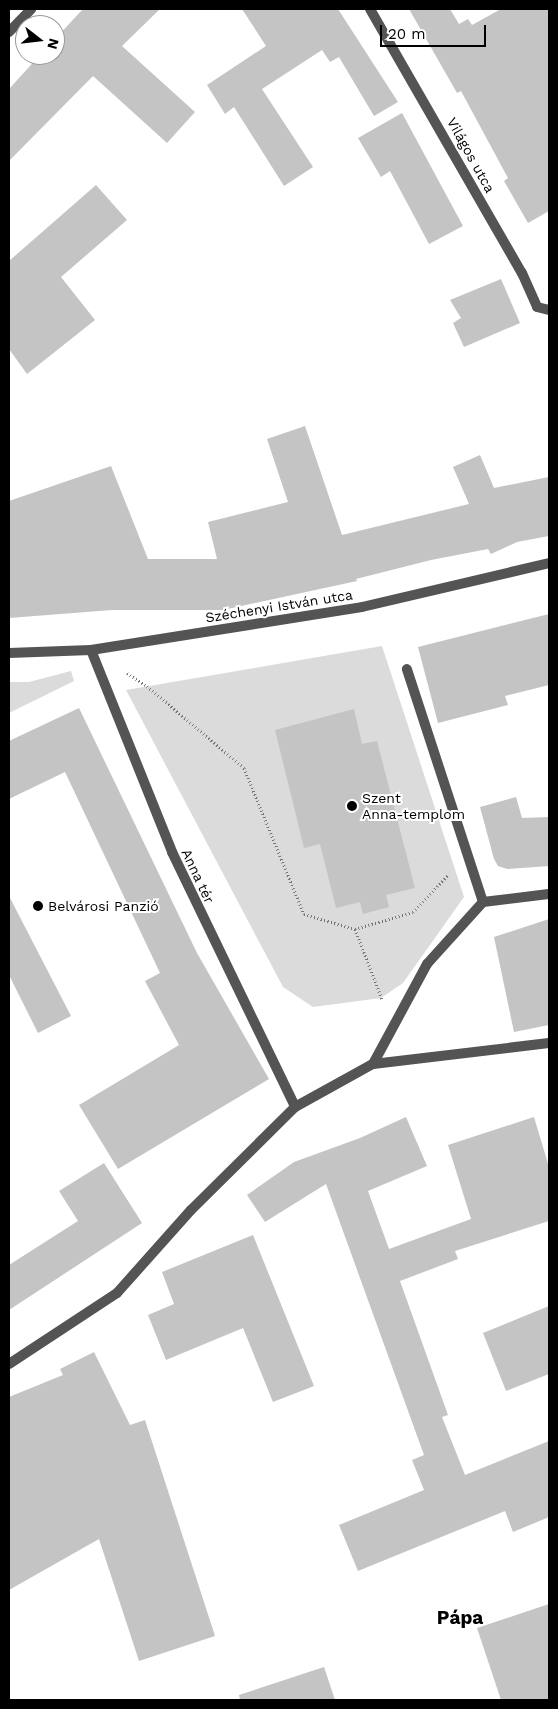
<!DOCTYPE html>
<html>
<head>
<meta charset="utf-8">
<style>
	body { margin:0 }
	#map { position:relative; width:558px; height:1709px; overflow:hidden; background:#fff; font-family:"Work Sans",sans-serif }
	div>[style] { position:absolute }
	.green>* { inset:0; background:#dbdbdb }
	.building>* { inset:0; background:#c4c4c4 }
	.path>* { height:3px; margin-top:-1.5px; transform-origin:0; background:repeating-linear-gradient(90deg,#767676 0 1px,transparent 0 3.5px) }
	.street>* { height:10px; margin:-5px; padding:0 5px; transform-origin:5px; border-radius:5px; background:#545454 }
	.dots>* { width:14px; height:14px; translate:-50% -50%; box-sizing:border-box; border:2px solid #fff; border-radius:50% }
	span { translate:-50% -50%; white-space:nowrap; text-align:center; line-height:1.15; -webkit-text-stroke:4px #fff; paint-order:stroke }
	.street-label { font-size:14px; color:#000 }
	.poi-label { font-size:14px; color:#000 }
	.left { translate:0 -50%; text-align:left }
	.district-label { font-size:19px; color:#000; font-weight:700 }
	.frame { position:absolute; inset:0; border:10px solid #000; pointer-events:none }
	.north { position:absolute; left:15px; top:15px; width:50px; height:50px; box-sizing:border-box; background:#fff; border:1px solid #999; border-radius:50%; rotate:106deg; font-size:14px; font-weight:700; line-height:20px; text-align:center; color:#000 }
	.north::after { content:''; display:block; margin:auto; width:18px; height:22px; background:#000; clip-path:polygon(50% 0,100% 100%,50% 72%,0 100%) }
	.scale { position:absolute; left:380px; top:25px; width:106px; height:22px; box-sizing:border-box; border:2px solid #000; border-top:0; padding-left:6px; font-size:15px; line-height:18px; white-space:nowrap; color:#000; -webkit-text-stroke:4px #fff; paint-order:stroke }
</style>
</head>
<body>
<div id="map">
	<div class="green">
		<i style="clip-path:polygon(382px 646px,464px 897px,403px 983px,381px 998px,313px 1007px,283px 987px,126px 690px)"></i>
		<i style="clip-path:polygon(71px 671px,74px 681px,9px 713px,9px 682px,29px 682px)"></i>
	</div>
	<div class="building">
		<i style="clip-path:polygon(83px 9px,160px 9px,122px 46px,195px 112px,167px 143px,93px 76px,9px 161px,9px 89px,40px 55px,55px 55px,55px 39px)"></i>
		<i style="clip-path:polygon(242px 9px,338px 9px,398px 102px,374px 116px,339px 57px,330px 62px,322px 50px,262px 89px,313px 167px,284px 186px,234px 107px,225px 114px,207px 85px,266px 46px)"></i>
		<i style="clip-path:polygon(409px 9px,450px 9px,459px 24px,468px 19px,472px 25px,501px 9px,549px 9px,549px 211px,528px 223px,504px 181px,508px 178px,461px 91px,457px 93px)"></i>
		<i style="clip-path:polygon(402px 113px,463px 226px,429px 244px,390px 171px,381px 177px,358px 138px)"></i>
		<i style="clip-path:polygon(96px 185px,127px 220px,61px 277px,95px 320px,27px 374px,9px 349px,9px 261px)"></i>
		<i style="clip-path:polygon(501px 279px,520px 323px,464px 347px,453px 323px,461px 318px,450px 300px)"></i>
		<i style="clip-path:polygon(305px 426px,342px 535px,469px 504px,453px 467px,480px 455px,494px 488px,549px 477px,549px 536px,517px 542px,491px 554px,488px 549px,431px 560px,356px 579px,357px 581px,223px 610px,112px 610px,9px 618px,9px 501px,111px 466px,148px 559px,217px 559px,208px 522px,288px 502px,267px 439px)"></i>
		<i style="clip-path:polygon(549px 614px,549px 685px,505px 696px,508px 705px,438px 723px,418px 647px)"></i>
		<i style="clip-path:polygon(79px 708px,197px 953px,269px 1079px,118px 1169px,79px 1105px,179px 1045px,145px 981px,160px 973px,65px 772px,9px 799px,9px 741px)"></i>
		<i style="clip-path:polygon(354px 709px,362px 744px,377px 741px,415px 888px,386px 895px,389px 907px,363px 914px,360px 902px,336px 908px,320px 844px,304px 848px,275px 730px)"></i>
		<i style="clip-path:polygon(516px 797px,522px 818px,549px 817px,549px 866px,507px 869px,498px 866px,494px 859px,480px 807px)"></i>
		<i style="clip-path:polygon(9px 896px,71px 1016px,38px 1033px,9px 975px)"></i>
		<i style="clip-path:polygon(549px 919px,549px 1025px,514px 1032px,494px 937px)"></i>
		<i style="clip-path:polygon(406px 1117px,427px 1166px,368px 1191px,389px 1249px,471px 1219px,448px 1145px,534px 1117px,549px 1167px,549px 1221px,455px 1251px,458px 1259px,400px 1281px,448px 1415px,442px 1417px,465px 1475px,549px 1441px,549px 1517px,513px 1532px,505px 1511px,358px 1571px,339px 1525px,424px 1490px,412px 1460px,424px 1455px,326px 1184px,265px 1222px,247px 1195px,294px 1162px,360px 1138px)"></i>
		<i style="clip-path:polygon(104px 1163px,142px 1223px,9px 1310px,9px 1265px,78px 1221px,59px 1191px)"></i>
		<i style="clip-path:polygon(253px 1235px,314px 1386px,273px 1402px,243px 1328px,166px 1360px,148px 1315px,174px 1304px,162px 1272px)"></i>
		<i style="clip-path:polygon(549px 1306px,549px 1374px,506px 1391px,483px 1333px)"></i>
		<i style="clip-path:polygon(94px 1352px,130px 1425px,145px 1420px,215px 1636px,139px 1661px,99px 1539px,9px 1590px,9px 1397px,63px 1375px,60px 1369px)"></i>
		<i style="clip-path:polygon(549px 1604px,549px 1700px,501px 1700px,477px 1628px)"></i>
		<i style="clip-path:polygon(324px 1667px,335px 1700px,240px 1700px,239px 1695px)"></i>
	</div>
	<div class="path">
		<i style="left:127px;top:673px;width:24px;rotate:33deg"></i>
		<i style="left:147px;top:686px;width:127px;rotate:40.2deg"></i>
		<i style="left:244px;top:768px;width:158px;rotate:67.7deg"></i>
		<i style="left:304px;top:914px;width:53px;rotate:16.4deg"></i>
		<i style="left:355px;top:929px;width:60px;rotate:-16.3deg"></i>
		<i style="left:413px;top:912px;width:51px;rotate:-46.6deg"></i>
		<i style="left:355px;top:929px;width:75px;rotate:68.9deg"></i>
	</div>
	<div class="street">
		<i style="left:370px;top:9px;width:305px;rotate:60.1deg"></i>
		<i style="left:522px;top:273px;width:37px;rotate:66deg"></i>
		<i style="left:537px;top:307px;width:12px;rotate:14deg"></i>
		<i style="left:9px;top:32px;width:32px;rotate:-46deg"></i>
		<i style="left:91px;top:650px;width:218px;rotate:68.1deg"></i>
		<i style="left:172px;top:852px;width:283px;rotate:64.2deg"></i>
		<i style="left:9px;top:653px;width:82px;rotate:-2.1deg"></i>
		<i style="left:91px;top:650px;width:274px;rotate:-9deg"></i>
		<i style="left:362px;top:607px;width:192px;rotate:-13.2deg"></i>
		<i style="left:483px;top:902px;width:66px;rotate:-6.9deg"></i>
		<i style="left:373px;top:1064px;width:114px;rotate:-61.6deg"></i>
		<i style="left:427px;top:964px;width:84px;rotate:-47.9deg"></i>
		<i style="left:483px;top:902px;width:245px;rotate:-108.1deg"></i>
		<i style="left:9px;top:1364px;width:129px;rotate:-33.3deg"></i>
		<i style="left:117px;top:1293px;width:111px;rotate:-48.3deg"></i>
		<i style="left:191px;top:1210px;width:146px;rotate:-44.7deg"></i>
		<i style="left:295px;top:1107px;width:89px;rotate:-28.9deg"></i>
		<i style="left:373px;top:1064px;width:177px;rotate:-6.8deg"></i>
	</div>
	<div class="dots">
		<i style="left:352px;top:806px;background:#000"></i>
		<i style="left:38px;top:906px;background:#000"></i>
	</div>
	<div class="street-label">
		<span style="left:471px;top:155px;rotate:61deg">Világos utca</span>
		<span style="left:279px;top:606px;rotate:-9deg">Széchenyi István utca</span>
		<span style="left:198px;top:876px;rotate:65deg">Anna tér</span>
	</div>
	<div class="poi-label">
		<span class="left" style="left:362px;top:806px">Szent<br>Anna-templom</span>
		<span class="left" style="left:48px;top:906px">Belvárosi Panzió</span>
	</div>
	<div class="district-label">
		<span style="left:460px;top:1618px">Pápa</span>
	</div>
	<div class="frame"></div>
	<div class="north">N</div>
	<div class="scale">20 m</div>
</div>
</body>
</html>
